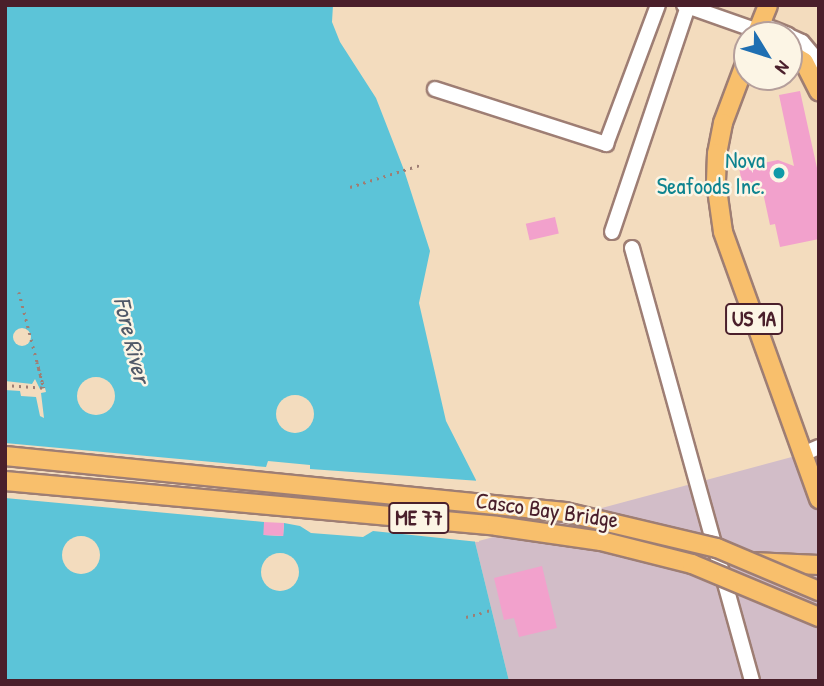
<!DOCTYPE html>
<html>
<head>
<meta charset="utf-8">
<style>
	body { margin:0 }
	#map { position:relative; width:824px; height:686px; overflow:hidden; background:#f3dcbe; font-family:"Patrick Hand",sans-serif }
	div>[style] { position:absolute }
	.industrial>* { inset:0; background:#d2bdc8 }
	.water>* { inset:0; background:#5cc4d8 }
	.pier>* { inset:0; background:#f3dcbe }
	.round { border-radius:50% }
	.building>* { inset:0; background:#f2a1cc; transform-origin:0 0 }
	.path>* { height:2.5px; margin-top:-1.25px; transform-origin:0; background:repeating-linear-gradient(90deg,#9e7e74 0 2px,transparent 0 7px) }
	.roads { filter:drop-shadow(2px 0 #9e7e74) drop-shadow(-2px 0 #9e7e74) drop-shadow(0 2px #9e7e74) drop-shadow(0 -2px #9e7e74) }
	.minor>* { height:14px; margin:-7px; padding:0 7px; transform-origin:7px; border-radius:7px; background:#fff }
	.major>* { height:18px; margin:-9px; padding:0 9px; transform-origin:9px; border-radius:9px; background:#f8bf6c }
	.path-bridge>* { height:2.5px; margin-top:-1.25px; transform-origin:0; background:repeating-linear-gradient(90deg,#9e7e74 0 2px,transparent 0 7px) }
	.bridges { filter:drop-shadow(2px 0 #9e7e74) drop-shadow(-2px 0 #9e7e74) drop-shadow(0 2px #9e7e74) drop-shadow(0 -2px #9e7e74) }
	.major-bridge>* { height:18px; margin:-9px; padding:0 9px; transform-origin:9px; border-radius:9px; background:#f8bf6c }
	.dots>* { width:19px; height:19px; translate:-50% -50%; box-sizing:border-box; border:4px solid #fcf5e5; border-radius:50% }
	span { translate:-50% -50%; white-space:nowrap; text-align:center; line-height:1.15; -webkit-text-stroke:5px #fcf5e5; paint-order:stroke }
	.shield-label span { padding:2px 5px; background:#fcf5e5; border:2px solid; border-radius:5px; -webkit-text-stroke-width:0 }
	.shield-label { font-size:21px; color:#4a1f2b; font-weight:700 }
	.culture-label { font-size:23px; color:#0d838f }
	.right { translate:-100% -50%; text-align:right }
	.street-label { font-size:23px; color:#4a1f2b }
	.water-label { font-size:24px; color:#505968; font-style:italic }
	.frame { position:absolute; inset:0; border:7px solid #4a1f2b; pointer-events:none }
	.north { position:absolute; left:733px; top:21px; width:70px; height:70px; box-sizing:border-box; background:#fcf5e5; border:2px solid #b59f9b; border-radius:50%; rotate:128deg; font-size:19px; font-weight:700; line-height:28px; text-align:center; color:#4a1f2b }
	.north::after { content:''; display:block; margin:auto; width:24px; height:32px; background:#1f6fb2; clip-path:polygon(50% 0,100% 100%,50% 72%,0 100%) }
</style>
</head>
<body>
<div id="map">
	<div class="industrial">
		<i style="clip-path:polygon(803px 454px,819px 499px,819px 681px,509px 681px,475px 542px)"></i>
	</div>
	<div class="water">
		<i style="clip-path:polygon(5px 5px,333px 5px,332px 22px,340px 42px,376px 98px,404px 170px,430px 251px,419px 303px,446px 421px,476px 480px,475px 542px,509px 681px,5px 681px)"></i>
	</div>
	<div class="pier">
		<i class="round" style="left:13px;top:328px;width:18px;height:18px"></i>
		<i class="round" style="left:77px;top:377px;width:38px;height:38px"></i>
		<i style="clip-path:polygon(35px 379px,40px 389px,45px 388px,46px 392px,41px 393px,44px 418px,40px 416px,36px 397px,21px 396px,20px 391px,5px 390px,5px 381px,32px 384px)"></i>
		<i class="round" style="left:276px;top:395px;width:38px;height:38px"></i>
		<i style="clip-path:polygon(5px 443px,266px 467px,268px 461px,310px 465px,310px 469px,480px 481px,479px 542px,373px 531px,363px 537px,311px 533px,300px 526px,284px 523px,283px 536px,264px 535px,264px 522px,5px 498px)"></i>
		<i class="round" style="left:62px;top:536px;width:38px;height:38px"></i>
		<i class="round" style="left:261px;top:553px;width:38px;height:38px"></i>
	</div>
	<div class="building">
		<i style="clip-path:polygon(800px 91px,819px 177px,819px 239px,780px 247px,775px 224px,770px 225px,762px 188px,744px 192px,739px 168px,778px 160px,794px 166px,779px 95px)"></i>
		<i style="left:555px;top:217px;width:17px;height:30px;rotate:77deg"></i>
		<i style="left:264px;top:522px;width:20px;height:13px;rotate:3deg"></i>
		<i style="clip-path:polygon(542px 566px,557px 628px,519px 637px,514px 618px,504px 620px,494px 578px)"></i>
	</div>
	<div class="path">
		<i style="left:350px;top:187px;width:73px;rotate:-17.4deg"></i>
		<i style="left:19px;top:292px;width:99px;rotate:75.4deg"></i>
		<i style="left:5px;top:385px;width:39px;rotate:4deg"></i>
		<i style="left:487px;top:611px;width:5px;rotate:-11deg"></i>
		<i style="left:466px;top:617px;width:16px;rotate:-15deg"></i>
	</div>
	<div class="roads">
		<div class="minor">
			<i style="left:684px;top:5px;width:78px;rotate:19.4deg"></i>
			<i style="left:761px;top:24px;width:29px;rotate:22deg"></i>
			<i style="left:789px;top:36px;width:14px;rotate:25deg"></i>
			<i style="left:802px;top:42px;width:26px;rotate:50deg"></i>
			<i style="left:435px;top:89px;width:180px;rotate:17.8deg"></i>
			<i style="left:606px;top:144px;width:148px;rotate:-69.5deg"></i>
			<i style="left:612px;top:232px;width:238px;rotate:-71.4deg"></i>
			<i style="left:632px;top:248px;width:449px;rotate:74.5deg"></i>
			<i style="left:803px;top:454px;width:17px;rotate:-24deg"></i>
		</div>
		<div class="major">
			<i style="left:756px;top:35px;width:32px;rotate:-68deg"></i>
			<i style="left:789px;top:53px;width:17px;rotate:31deg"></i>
			<i style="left:804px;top:62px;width:33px;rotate:63deg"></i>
			<i style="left:747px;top:59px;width:68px;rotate:110.6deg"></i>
			<i style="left:723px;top:123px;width:31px;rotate:101deg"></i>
			<i style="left:717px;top:153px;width:29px;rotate:92deg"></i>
			<i style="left:716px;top:182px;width:50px;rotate:82deg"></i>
			<i style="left:723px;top:232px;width:284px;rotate:70.2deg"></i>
			<i style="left:752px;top:562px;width:67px;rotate:2.6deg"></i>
		</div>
	</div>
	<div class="path-bridge">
		<i style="left:37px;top:362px;width:27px;rotate:75deg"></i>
	</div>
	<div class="bridges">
		<div class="major-bridge">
			<i style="left:5px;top:456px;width:563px;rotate:5.71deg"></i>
			<i style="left:565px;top:512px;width:156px;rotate:13.3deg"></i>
			<i style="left:717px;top:548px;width:111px;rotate:22.9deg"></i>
			<i style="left:5px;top:481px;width:494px;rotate:5.2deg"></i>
			<i style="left:497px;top:526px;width:105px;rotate:8.2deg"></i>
			<i style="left:601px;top:541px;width:94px;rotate:14.2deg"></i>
			<i style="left:692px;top:564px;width:138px;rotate:22.7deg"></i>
		</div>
	</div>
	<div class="dots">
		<i style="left:779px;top:173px;background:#0f9aa8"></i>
	</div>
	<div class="shield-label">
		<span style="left:754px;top:319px">US 1A</span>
		<span style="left:419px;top:518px">ME 77</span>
	</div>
	<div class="culture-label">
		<span class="right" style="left:765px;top:173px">Nova<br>Seafoods Inc.</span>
	</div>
	<div class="street-label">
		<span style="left:547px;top:510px;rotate:8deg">Casco Bay Bridge</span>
	</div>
	<div class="water-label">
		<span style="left:132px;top:340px;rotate:76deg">Fore River</span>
	</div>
	<div class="frame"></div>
	<div class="north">N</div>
</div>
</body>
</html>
